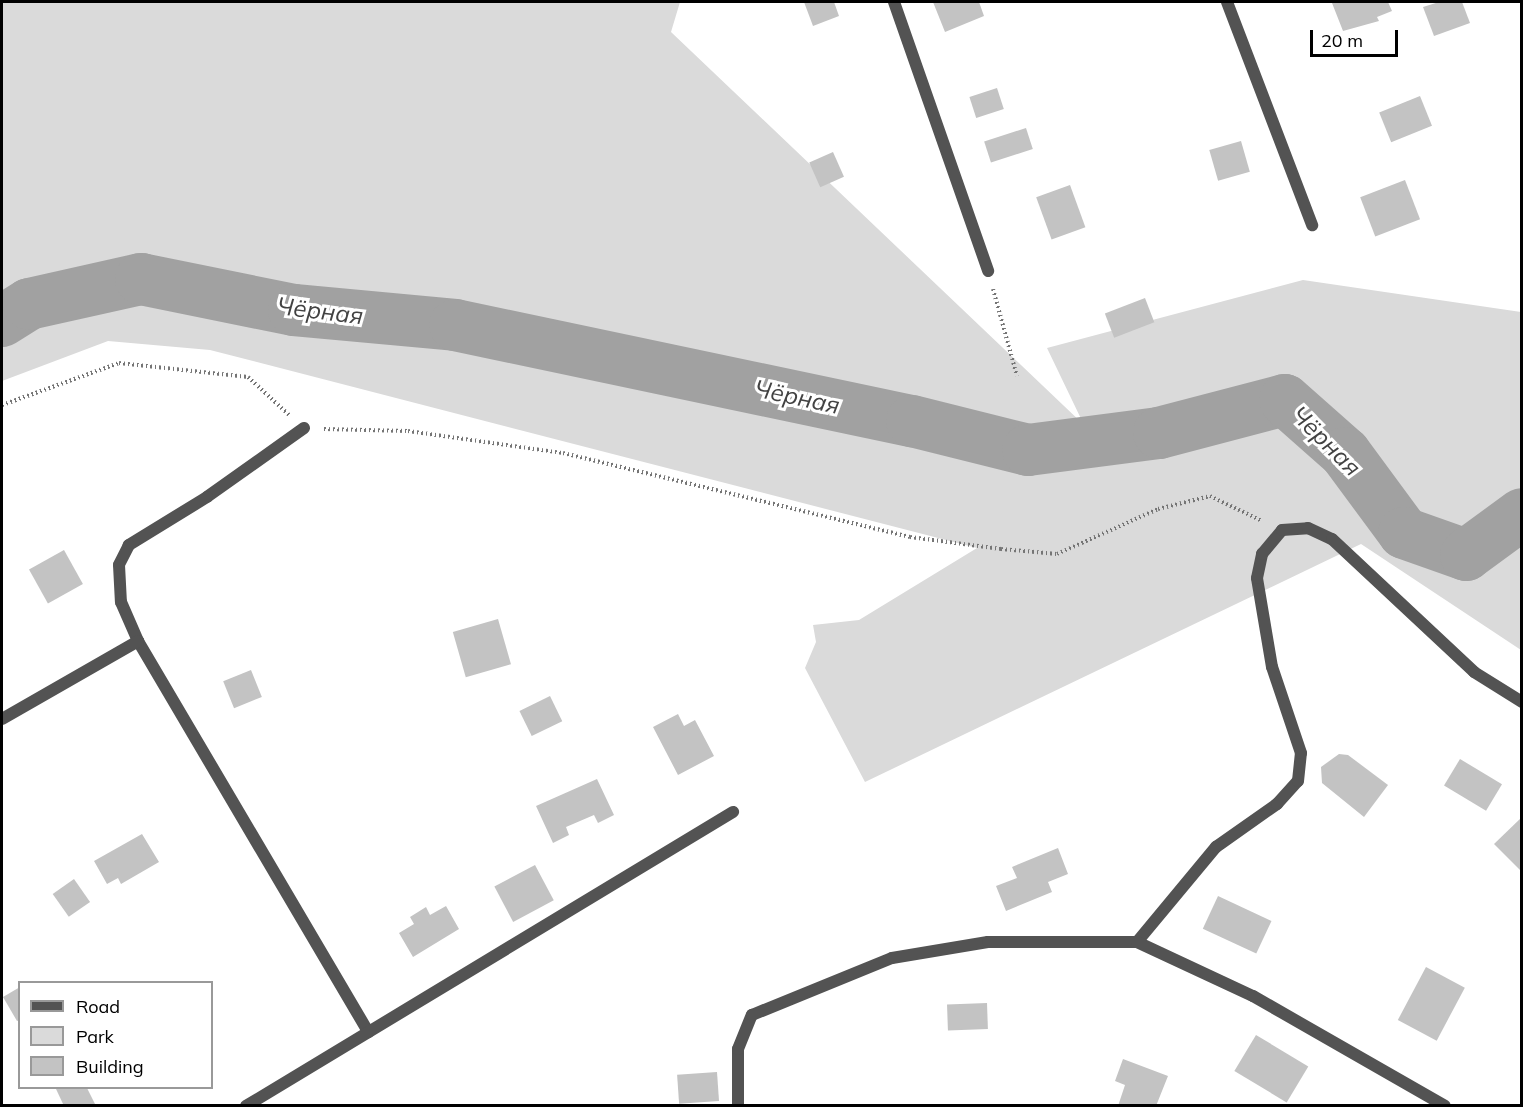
<!DOCTYPE html>
<html>
<head>
<meta charset="utf-8">
<style>
	body { margin:0 }
	#map { position:relative; width:1523px; height:1107px; overflow:hidden; background:#fff; font-family:Mulish,sans-serif }
	div>[style] { position:absolute }
	.green>* { inset:0; background:#dadada }
	.river>* { height:52px; margin:-26px; padding:0 26px; transform-origin:26px; border-radius:26px; background:#a1a1a1 }
	.building>* { inset:0; background:#c3c3c3; transform-origin:0 0 }
	.path>* { height:4px; margin-top:-2px; transform-origin:0; background:repeating-linear-gradient(90deg,#757575 0 1.5px,transparent 0 4.5px) }
	.lane>* { height:12px; margin:-6px; padding:0 6px; transform-origin:6px; border-radius:6px; background:#535353 }
	.street>* { height:12px; margin:-6px; padding:0 6px; transform-origin:6px; border-radius:6px; background:#535353 }
	span { translate:-50% -50%; white-space:nowrap; text-align:center; line-height:1.15; -webkit-text-stroke:6px #fff; paint-order:stroke }
	.water-label { font-size:24px; color:#424242; font-style:italic }
	.frame { position:absolute; inset:0; border:3px solid #000; pointer-events:none }
	.legend { position:absolute; left:18px; top:981px; width:195px; height:108px; box-sizing:border-box; background:#fff; border:2px solid #999; margin:0; padding:8px 10px; list-style:none; font-size:18px; color:#000 }
	.legend li { display:flex; align-items:center; gap:12px; height:30px }
	.legend b { width:30px; border:2px solid #999 }
	.scale { position:absolute; left:1310px; top:30px; width:88px; height:27px; box-sizing:border-box; border:3px solid #000; border-top:0; padding-left:8px; font-size:18px; line-height:21px; white-space:nowrap; color:#000; -webkit-text-stroke:4px #fff; paint-order:stroke }
</style>
</head>
<body>
<div id="map">
	<div class="green">
		<i style="clip-path:polygon(2px 2px,680px 2px,671px 32px,1084px 425px,1047px 348px,1303px 280px,1521px 312px,1521px 650px,1361px 544px,865px 782px,805px 668px,816px 642px,813px 625px,859px 620px,977px 548px,210px 350px,108px 341px,2px 381px)"></i>
	</div>
	<div class="river">
		<i style="left:2px;top:321px;width:32px;rotate:-32deg"></i>
		<i style="left:29px;top:304px;width:115px;rotate:-12.6deg"></i>
		<i style="left:141px;top:279px;width:156px;rotate:11.5deg"></i>
		<i style="left:294px;top:310px;width:162px;rotate:5.3deg"></i>
		<i style="left:455px;top:325px;width:467px;rotate:11.9deg"></i>
		<i style="left:912px;top:421px;width:120px;rotate:14deg"></i>
		<i style="left:1028px;top:450px;width:132px;rotate:-7.4deg"></i>
		<i style="left:1159px;top:433px;width:130px;rotate:-14.7deg"></i>
		<i style="left:1285px;top:400px;width:80px;rotate:41.5deg"></i>
		<i style="left:1345px;top:453px;width:99px;rotate:53.6deg"></i>
		<i style="left:1404px;top:533px;width:66px;rotate:19.5deg"></i>
		<i style="left:1466px;top:555px;width:69px;rotate:-36.2deg"></i>
	</div>
	<div class="building">
		<i style="clip-path:polygon(804px 2px,834px 2px,839px 16px,813px 26px)"></i>
		<i style="clip-path:polygon(933px 2px,979px 2px,984px 16px,945px 32px)"></i>
		<i style="clip-path:polygon(1388px 2px,1392px 11px,1377px 17px,1379px 21px,1343px 31px,1332px 3px)"></i>
		<i style="clip-path:polygon(1439px 2px,1462px 2px,1470px 23px,1434px 36px,1423px 7px)"></i>
		<i style="left:997px;top:88px;width:22px;height:29px;rotate:72deg"></i>
		<i style="left:1420px;top:96px;width:32px;height:44px;rotate:68deg"></i>
		<i style="left:1026px;top:128px;width:22px;height:44px;rotate:72deg"></i>
		<i style="left:1241px;top:141px;width:32px;height:33px;rotate:74deg"></i>
		<i style="left:833px;top:152px;width:27px;height:26px;rotate:66deg"></i>
		<i style="left:1405px;top:180px;width:42px;height:48px;rotate:69deg"></i>
		<i style="left:1070px;top:185px;width:45px;height:36px;rotate:70deg"></i>
		<i style="left:1145px;top:298px;width:26px;height:43px;rotate:69deg"></i>
		<i style="left:64px;top:550px;width:39px;height:40px;rotate:61deg"></i>
		<i style="left:498px;top:619px;width:47px;height:47px;rotate:74deg"></i>
		<i style="left:251px;top:670px;width:29px;height:30px;rotate:68deg"></i>
		<i style="left:550px;top:696px;width:28px;height:34px;rotate:64deg"></i>
		<i style="clip-path:polygon(678px 714px,684px 726px,695px 720px,714px 756px,678px 775px,653px 727px)"></i>
		<i style="clip-path:polygon(1339px 754px,1348px 755px,1388px 785px,1364px 817px,1322px 783px,1321px 767px)"></i>
		<i style="left:1460px;top:759px;width:49px;height:31px;rotate:31deg"></i>
		<i style="clip-path:polygon(597px 779px,614px 815px,598px 823px,594px 815px,566px 827px,569px 835px,553px 843px,536px 806px)"></i>
		<i style="clip-path:polygon(1522px 817px,1522px 872px,1494px 844px)"></i>
		<i style="clip-path:polygon(142px 834px,159px 862px,121px 884px,118px 878px,107px 884px,94px 861px)"></i>
		<i style="clip-path:polygon(1058px 848px,1068px 874px,1048px 882px,1052px 892px,1006px 911px,996px 886px,1017px 878px,1012px 867px)"></i>
		<i style="left:535px;top:865px;width:40px;height:46px;rotate:62deg"></i>
		<i style="left:74px;top:879px;width:28px;height:26px;rotate:55deg"></i>
		<i style="left:1218px;top:896px;width:59px;height:36px;rotate:25deg"></i>
		<i style="clip-path:polygon(446px 906px,459px 929px,413px 957px,399px 933px,414px 924px,410px 917px,426px 907px,430px 915px)"></i>
		<i style="left:1426px;top:967px;width:44px;height:60px;rotate:28deg"></i>
		<i style="clip-path:polygon(20px 987px,20px 1020px,17px 1021px,3px 997px)"></i>
		<i style="left:987px;top:1003px;width:26px;height:40px;rotate:88deg"></i>
		<i style="left:1256px;top:1035px;width:61px;height:42px;rotate:31deg"></i>
		<i style="clip-path:polygon(1123px 1059px,1168px 1076px,1156px 1106px,1118px 1106px,1125px 1085px,1115px 1081px)"></i>
		<i style="left:717px;top:1072px;width:29px;height:40px;rotate:86deg"></i>
		<i style="clip-path:polygon(60px 1088px,87px 1088px,96px 1106px,64px 1106px,56px 1089px)"></i>
	</div>
	<div class="path">
		<i style="left:993px;top:289px;width:90px;rotate:74.6deg"></i>
		<i style="left:2px;top:405px;width:124px;rotate:-19.7deg"></i>
		<i style="left:119px;top:363px;width:130px;rotate:6.2deg"></i>
		<i style="left:248px;top:377px;width:56px;rotate:42.8deg"></i>
		<i style="left:324px;top:429px;width:84px;rotate:1.4deg"></i>
		<i style="left:408px;top:431px;width:157px;rotate:8.1deg"></i>
		<i style="left:563px;top:453px;width:357px;rotate:13.6deg"></i>
		<i style="left:910px;top:537px;width:92px;rotate:7.5deg"></i>
		<i style="left:1001px;top:549px;width:56px;rotate:5.1deg"></i>
		<i style="left:1057px;top:554px;width:111px;rotate:-24deg"></i>
		<i style="left:1158px;top:509px;width:54px;rotate:-14deg"></i>
		<i style="left:1210px;top:496px;width:58px;rotate:25.7deg"></i>
	</div>
	<div class="lane">
		<i style="left:1227px;top:2px;width:239px;rotate:69.1deg"></i>
		<i style="left:304px;top:428px;width:119px;rotate:144.6deg"></i>
		<i style="left:207px;top:497px;width:92px;rotate:148.4deg"></i>
		<i style="left:129px;top:545px;width:22px;rotate:117deg"></i>
		<i style="left:119px;top:565px;width:37px;rotate:87deg"></i>
		<i style="left:121px;top:602px;width:43px;rotate:66.4deg"></i>
		<i style="left:138px;top:641px;width:454px;rotate:59.5deg"></i>
		<i style="left:2px;top:719px;width:157px;rotate:-29.8deg"></i>
		<i style="left:1137px;top:942px;width:124px;rotate:-50.3deg"></i>
		<i style="left:1216px;top:847px;width:75px;rotate:-35.2deg"></i>
		<i style="left:1277px;top:804px;width:31px;rotate:-48deg"></i>
		<i style="left:1298px;top:781px;width:28px;rotate:-84deg"></i>
		<i style="left:1301px;top:753px;width:91px;rotate:-108.6deg"></i>
		<i style="left:1272px;top:667px;width:90px;rotate:-99.6deg"></i>
		<i style="left:1257px;top:578px;width:25px;rotate:-78deg"></i>
		<i style="left:1262px;top:554px;width:31px;rotate:-50deg"></i>
		<i style="left:1282px;top:530px;width:26px;rotate:-4deg"></i>
		<i style="left:1308px;top:528px;width:26px;rotate:25deg"></i>
		<i style="left:1332px;top:539px;width:195px;rotate:43.1deg"></i>
		<i style="left:1474px;top:672px;width:57px;rotate:32deg"></i>
		<i style="left:246px;top:1106px;width:569px;rotate:-31.12deg"></i>
		<i style="left:738px;top:1106px;width:57px;rotate:-90deg"></i>
		<i style="left:738px;top:1049px;width:37px;rotate:-68deg"></i>
		<i style="left:752px;top:1015px;width:151px;rotate:-22.2deg"></i>
		<i style="left:892px;top:958px;width:97px;rotate:-9.5deg"></i>
		<i style="left:988px;top:942px;width:149px"></i>
		<i style="left:1137px;top:942px;width:128px;rotate:25deg"></i>
		<i style="left:1253px;top:996px;width:221px;rotate:29.8deg"></i>
	</div>
	<div class="street">
		<i style="left:894px;top:2px;width:285px;rotate:70.7deg"></i>
	</div>
	<div class="water-label">
		<span style="left:320px;top:311px;rotate:7deg">Чёрная</span>
		<span style="left:797px;top:397px;rotate:12deg">Чёрная</span>
		<span style="left:1326px;top:441px;rotate:45deg">Чёрная</span>
	</div>
	<div class="frame"></div>
	<ul class="legend">
	<li><b style="height:8px;background:#535353"></b>Road</li>
	<li><b style="height:16px;background:#dadada"></b>Park</li>
	<li><b style="height:16px;background:#c3c3c3"></b>Building</li>
	</ul>
	<div class="scale">20 m</div>
</div>
</body>
</html>
